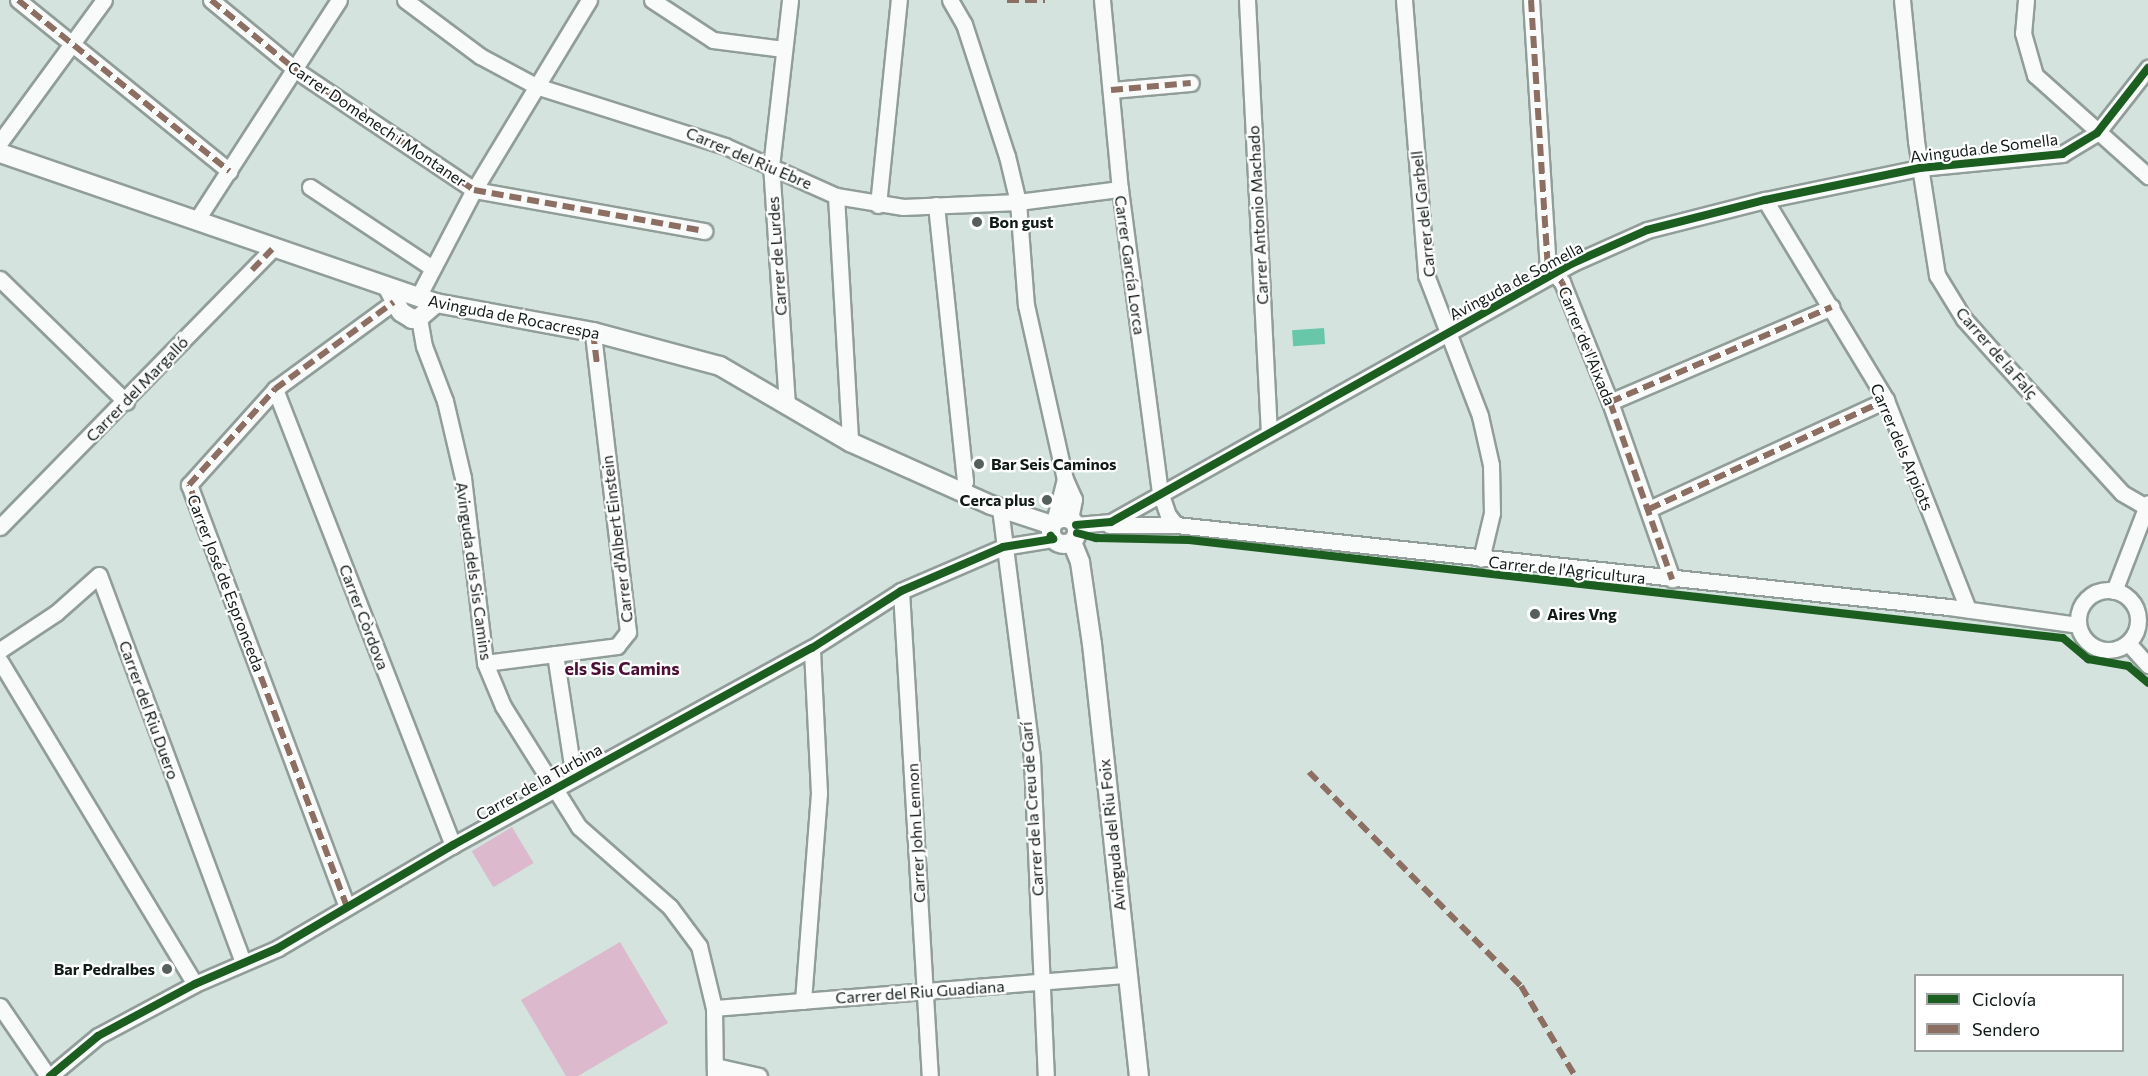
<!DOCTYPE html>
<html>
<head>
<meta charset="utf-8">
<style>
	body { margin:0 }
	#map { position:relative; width:2148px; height:1076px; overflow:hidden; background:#d4e3dd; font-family:Commissioner,sans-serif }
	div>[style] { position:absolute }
	.green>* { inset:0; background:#ddb9ce; transform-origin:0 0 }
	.water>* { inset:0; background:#69c7a9; transform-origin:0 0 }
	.roads { filter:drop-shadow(2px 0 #919d98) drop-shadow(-2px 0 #919d98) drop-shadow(0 2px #919d98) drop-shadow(0 -2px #919d98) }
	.minor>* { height:15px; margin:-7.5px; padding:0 7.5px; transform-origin:7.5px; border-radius:7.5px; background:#f9fbfa }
	.minor>.ring { margin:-7.5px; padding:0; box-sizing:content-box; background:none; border:15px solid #f9fbfa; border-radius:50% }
	.tertiary>* { height:18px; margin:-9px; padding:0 9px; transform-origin:9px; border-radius:9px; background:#f9fbfa }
	.tertiary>.ring { margin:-9px; padding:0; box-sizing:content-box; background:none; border:18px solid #f9fbfa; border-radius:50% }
	.quiet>* { height:6px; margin-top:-3px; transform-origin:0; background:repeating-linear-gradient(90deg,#8d6e63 0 12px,transparent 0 18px) }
	.cycleway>* { height:8px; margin:-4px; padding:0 4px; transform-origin:4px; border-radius:4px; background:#1b5e20 }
	.dots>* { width:16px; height:16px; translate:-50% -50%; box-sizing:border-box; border:3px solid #fff; border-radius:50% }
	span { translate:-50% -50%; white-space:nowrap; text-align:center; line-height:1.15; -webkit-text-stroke:4.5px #fff; paint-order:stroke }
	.street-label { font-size:16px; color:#101a16 }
	.poi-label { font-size:16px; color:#101a16; font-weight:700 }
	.left { translate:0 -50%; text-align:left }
	.right { translate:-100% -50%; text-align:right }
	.neighbourhood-label { font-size:18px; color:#4b0f35; font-weight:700 }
	.legend { position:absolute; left:1914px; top:974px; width:210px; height:78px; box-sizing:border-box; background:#fff; border:2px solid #9fa3a2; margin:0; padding:8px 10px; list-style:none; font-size:18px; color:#101a16 }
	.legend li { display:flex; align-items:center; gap:12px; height:30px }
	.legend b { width:30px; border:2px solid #9fa3a2 }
</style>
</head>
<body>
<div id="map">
	<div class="green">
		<i style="left:512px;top:827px;width:42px;height:47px;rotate:59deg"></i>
		<i style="clip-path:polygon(620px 942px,668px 1023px,578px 1076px,566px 1076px,521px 1000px)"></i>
	</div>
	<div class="water">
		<i style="left:1324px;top:328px;width:16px;height:32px;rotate:86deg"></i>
	</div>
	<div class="roads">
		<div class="minor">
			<i style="left:18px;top:0;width:272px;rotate:39deg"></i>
			<i style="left:211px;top:0;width:112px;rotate:39.5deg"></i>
			<i style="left:297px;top:71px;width:213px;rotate:33.9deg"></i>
			<i style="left:474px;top:190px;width:234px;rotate:10.1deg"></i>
			<i style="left:405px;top:0;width:94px;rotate:36.7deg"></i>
			<i style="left:480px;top:56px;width:64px;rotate:28.2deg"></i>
			<i style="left:536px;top:86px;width:198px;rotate:17.6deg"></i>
			<i style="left:725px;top:146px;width:122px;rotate:24.2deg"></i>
			<i style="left:836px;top:196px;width:68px;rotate:9.3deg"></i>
			<i style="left:903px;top:207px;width:115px;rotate:-2.5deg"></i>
			<i style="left:1018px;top:202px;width:103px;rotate:-7.3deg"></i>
			<i style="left:652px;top:0;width:73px;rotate:33.3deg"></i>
			<i style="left:713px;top:40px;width:71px;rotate:7.3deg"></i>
			<i style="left:950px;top:0;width:28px;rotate:60deg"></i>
			<i style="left:964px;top:24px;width:139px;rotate:72deg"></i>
			<i style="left:1007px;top:156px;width:47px;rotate:76.6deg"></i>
			<i style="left:1018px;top:202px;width:103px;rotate:85.6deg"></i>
			<i style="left:1026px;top:305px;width:178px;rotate:77.4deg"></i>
			<i style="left:1065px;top:479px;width:22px;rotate:66deg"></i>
			<i style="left:1074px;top:499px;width:21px;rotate:101deg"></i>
			<i style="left:1102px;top:0;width:190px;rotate:84.6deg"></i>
			<i style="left:1120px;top:189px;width:306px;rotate:82.5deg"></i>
			<i style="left:1160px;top:492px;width:24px;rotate:71deg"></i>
			<i style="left:1168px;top:515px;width:13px;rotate:51deg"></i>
			<i style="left:1247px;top:0;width:432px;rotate:87.1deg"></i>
			<i style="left:1404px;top:0;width:276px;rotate:85.4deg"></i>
			<i style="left:1426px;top:275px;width:151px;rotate:69deg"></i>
			<i style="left:1480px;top:416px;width:50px;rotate:77.3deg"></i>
			<i style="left:1491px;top:465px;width:48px;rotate:88.8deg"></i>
			<i style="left:1492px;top:513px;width:47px;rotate:103.4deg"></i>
			<i style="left:1531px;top:0;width:268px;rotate:86.4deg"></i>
			<i style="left:1548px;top:267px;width:21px;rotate:47deg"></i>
			<i style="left:1562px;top:282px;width:129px;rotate:68.2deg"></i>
			<i style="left:1610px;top:402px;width:188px;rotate:70.7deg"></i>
			<i style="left:1902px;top:0;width:142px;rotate:84.3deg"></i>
			<i style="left:1916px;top:141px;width:136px;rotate:81.1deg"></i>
			<i style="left:1937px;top:275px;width:52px;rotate:58.5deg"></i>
			<i style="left:1964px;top:319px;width:50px;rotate:48.3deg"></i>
			<i style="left:1997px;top:356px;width:185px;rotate:47.6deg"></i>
			<i style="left:2122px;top:493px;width:30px;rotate:30deg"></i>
			<i style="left:2026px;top:0;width:33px;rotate:95deg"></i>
			<i style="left:2023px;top:33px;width:44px;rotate:74.1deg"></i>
			<i style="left:2035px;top:75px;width:152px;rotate:41.8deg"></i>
			<i style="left:1111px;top:90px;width:80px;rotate:-5deg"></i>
			<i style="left:0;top:142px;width:176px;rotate:-53.8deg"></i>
			<i style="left:310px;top:187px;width:145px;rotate:33.5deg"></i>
			<i style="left:836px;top:196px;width:246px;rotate:86.7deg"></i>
			<i style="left:1765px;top:200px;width:234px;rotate:58.8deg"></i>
			<i style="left:1886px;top:400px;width:225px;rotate:68.6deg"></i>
			<i style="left:878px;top:205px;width:206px;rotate:-84.2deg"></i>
			<i style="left:936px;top:205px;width:278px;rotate:84deg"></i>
			<i style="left:965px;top:481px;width:12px;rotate:110deg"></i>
			<i style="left:196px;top:221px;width:263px;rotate:-57.1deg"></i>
			<i style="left:0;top:279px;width:176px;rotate:44.3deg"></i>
			<i style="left:418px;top:297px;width:121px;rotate:-62.4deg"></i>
			<i style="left:474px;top:190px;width:222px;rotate:-58.8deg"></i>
			<i style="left:419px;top:318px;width:28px;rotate:80deg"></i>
			<i style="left:424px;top:346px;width:59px;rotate:69.1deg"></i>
			<i style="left:445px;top:401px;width:79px;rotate:76.8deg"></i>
			<i style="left:463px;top:478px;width:186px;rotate:83.2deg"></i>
			<i style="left:485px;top:663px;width:47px;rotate:67.3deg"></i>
			<i style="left:503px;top:706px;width:143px;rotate:57.9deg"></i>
			<i style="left:579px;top:827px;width:121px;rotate:41.3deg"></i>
			<i style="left:670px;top:907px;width:49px;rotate:53.4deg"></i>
			<i style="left:699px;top:946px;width:64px;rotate:76.4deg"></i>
			<i style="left:714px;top:1008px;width:68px;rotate:89.2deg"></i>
			<i style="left:275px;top:389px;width:490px;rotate:68.7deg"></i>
			<i style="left:1610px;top:402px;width:241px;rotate:-23.2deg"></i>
			<i style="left:787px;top:405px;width:239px;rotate:-93.8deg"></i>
			<i style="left:771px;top:167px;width:168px;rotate:-83.5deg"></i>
			<i style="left:1000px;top:508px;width:253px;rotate:82.7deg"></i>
			<i style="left:1032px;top:759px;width:317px;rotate:87.5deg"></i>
			<i style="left:1649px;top:509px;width:261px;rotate:-24.7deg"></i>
			<i style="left:1054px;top:522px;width:44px;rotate:-75.7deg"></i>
			<i style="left:1076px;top:525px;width:35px;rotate:-5deg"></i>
			<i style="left:1111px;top:522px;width:530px;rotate:-29.28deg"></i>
			<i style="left:1573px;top:263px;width:81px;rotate:-24deg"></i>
			<i style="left:1647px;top:230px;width:122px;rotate:-14.3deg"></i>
			<i style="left:1765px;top:200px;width:158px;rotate:-11.7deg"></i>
			<i style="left:1920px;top:168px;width:143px;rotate:-5.6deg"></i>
			<i style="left:2062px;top:154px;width:41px;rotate:-31deg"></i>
			<i style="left:2097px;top:133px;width:83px;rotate:-51.9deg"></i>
			<i style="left:1109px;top:525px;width:67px"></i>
			<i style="left:1176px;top:525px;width:777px;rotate:6.06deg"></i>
			<i style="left:1949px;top:607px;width:130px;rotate:7.9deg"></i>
			<i style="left:0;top:527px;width:389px;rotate:-45.6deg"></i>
			<i class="ring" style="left:2078px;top:590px;width:45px;height:45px"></i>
			<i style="left:901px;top:591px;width:486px;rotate:86.6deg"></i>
			<i style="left:2114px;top:591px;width:94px;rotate:-68.9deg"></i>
			<i style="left:2128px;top:643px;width:30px;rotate:48deg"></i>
			<i style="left:0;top:650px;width:67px;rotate:-33.5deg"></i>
			<i style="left:56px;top:613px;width:57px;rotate:-41.5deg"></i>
			<i style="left:99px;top:575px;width:413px;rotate:69.6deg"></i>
			<i style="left:555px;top:654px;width:125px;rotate:81.3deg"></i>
			<i style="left:0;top:661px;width:377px;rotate:58.9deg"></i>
			<i style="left:485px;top:663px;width:133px;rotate:-7.3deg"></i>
			<i style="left:617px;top:646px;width:18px;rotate:-52deg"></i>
			<i style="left:628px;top:632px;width:302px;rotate:-96.7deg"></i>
			<i style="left:347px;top:907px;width:451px;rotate:-110.5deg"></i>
			<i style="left:189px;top:485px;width:129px;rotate:-48.1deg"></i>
			<i style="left:275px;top:389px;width:147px;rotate:-36.2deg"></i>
			<i style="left:803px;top:1001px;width:209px;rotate:-85.6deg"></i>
			<i style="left:819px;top:793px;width:145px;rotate:-92.8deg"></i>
			<i style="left:0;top:1006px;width:85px;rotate:55.6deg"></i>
			<i style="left:714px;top:1008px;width:413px;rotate:-4.6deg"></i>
			<i style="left:715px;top:1066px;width:45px;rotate:12.8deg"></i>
			<i style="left:50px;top:1076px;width:62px;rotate:-39.8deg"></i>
			<i style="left:98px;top:1036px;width:110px;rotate:-28.2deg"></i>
			<i style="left:195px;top:984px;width:90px;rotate:-23.4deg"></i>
			<i style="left:278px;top:948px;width:203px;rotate:-30.5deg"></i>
			<i style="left:453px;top:845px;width:409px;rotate:-28.8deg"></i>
			<i style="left:812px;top:648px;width:106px;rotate:-32.6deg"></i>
			<i style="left:901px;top:591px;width:111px;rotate:-23.3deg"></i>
			<i style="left:1003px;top:547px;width:51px;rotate:-9.1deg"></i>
		</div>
		<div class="tertiary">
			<i style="left:0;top:153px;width:461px;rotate:19deg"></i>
			<i style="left:436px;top:303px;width:160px;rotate:10.5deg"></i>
			<i style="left:593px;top:332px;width:131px;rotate:15deg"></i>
			<i style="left:720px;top:366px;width:151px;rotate:30.3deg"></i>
			<i style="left:850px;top:442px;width:154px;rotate:24.1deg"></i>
			<i style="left:991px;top:505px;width:64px;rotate:18.2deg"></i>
			<i style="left:388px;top:288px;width:27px;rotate:62deg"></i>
			<i style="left:401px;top:312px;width:13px;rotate:32deg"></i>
			<i style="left:412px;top:319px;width:7px;rotate:-8deg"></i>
			<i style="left:419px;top:318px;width:23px;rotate:-41deg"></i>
			<i class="ring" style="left:1051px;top:518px;width:8px;height:8px"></i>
			<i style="left:1072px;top:542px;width:22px;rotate:68deg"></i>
			<i style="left:1080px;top:562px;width:83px;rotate:81.7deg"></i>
			<i style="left:1092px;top:644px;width:435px;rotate:83.8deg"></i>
		</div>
	</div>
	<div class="quiet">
		<i style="left:18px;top:0;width:272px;rotate:39deg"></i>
		<i style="left:211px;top:0;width:112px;rotate:39.5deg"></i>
		<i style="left:297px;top:71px;width:213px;rotate:33.9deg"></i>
		<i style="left:474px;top:190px;width:234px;rotate:10.1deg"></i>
		<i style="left:1007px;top:0;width:38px"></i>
		<i style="left:1531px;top:0;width:268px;rotate:86.4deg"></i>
		<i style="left:1548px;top:267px;width:21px;rotate:47deg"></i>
		<i style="left:1562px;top:282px;width:129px;rotate:68.2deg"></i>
		<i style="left:1610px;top:402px;width:188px;rotate:70.7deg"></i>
		<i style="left:1111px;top:90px;width:80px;rotate:-5deg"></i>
		<i style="left:252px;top:270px;width:29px;rotate:-46deg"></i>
		<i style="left:593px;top:332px;width:35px;rotate:83deg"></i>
		<i style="left:1610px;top:402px;width:241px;rotate:-23.2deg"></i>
		<i style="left:1649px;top:509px;width:261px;rotate:-24.7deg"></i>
		<i style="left:1309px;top:772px;width:301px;rotate:45.3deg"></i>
		<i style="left:1521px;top:986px;width:105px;rotate:59deg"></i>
		<i style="left:347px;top:907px;width:451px;rotate:-110.5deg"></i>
		<i style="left:189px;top:485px;width:129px;rotate:-48.1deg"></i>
		<i style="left:275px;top:389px;width:147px;rotate:-36.2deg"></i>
	</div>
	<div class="cycleway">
		<i style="left:1076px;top:525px;width:35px;rotate:-5deg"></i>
		<i style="left:1111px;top:522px;width:530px;rotate:-29.28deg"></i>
		<i style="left:1573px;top:263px;width:81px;rotate:-24deg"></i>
		<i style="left:1647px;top:230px;width:122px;rotate:-14.3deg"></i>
		<i style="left:1765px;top:200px;width:158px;rotate:-11.7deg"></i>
		<i style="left:1920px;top:168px;width:143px;rotate:-5.6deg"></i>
		<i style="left:2062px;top:154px;width:41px;rotate:-31deg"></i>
		<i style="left:2097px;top:133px;width:83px;rotate:-51.9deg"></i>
		<i style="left:1077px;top:533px;width:20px;rotate:15deg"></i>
		<i style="left:1096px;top:538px;width:93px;rotate:1.2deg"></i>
		<i style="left:1189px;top:540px;width:879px;rotate:6.4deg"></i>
		<i style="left:2063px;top:638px;width:33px;rotate:40deg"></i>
		<i style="left:2088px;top:659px;width:41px;rotate:9.9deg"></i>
		<i style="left:2128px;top:666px;width:26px;rotate:40deg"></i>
		<i style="left:50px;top:1076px;width:62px;rotate:-39.8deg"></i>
		<i style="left:98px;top:1036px;width:110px;rotate:-28.2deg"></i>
		<i style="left:195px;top:984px;width:90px;rotate:-23.4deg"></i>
		<i style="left:278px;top:948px;width:203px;rotate:-30.5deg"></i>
		<i style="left:453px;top:845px;width:409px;rotate:-28.8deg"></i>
		<i style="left:812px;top:648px;width:106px;rotate:-32.6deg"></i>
		<i style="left:901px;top:591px;width:111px;rotate:-23.3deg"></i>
		<i style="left:1003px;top:547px;width:51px;rotate:-9.1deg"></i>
		<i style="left:1053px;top:539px;width:4px;rotate:-124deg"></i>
	</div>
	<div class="dots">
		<i style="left:977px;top:222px;background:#55605c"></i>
		<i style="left:979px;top:464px;background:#55605c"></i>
		<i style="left:1047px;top:500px;background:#55605c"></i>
		<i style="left:1535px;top:614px;background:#55605c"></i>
		<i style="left:167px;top:969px;background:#55605c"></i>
	</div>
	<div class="street-label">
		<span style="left:377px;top:124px;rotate:34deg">Carrer Domènech i Montaner</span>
		<span style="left:1984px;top:148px;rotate:-7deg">Avinguda de Somella</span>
		<span style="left:749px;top:158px;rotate:23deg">Carrer del Riu Ebre</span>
		<span style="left:1423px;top:214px;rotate:-96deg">Carrer del Garbell</span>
		<span style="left:1258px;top:215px;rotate:-93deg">Carrer Antonio Machado</span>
		<span style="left:777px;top:256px;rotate:-94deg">Carrer de Lurdes</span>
		<span style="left:1130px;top:265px;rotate:82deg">Carrer García Lorca</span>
		<span style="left:1516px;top:281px;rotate:-28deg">Avinguda de Somella</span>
		<span style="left:514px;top:317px;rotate:11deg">Avinguda de Rocacrespa</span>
		<span style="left:1587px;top:346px;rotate:68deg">Carrer de l'Aixada</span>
		<span style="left:1997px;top:353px;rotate:49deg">Carrer de la Falç</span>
		<span style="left:137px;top:389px;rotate:-46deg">Carrer del Margalló</span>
		<span style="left:1902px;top:447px;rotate:67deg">Carrer dels Arpiots</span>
		<span style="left:617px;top:539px;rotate:-97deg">Carrer d'Albert Einstein</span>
		<span style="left:1567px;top:570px;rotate:6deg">Carrer de l'Agricultura</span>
		<span style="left:474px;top:571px;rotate:82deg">Avinguda dels Sis Camins</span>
		<span style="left:226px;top:583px;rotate:69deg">Carrer José de Espronceda</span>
		<span style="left:364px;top:617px;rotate:69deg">Carrer Còrdova</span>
		<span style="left:149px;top:710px;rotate:70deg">Carrer del Riu Duero</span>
		<span style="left:539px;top:782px;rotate:-29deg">Carrer de la Turbina</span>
		<span style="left:1032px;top:809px;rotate:-94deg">Carrer de la Creu de Garí</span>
		<span style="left:916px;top:833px;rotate:-93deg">Carrer John Lennon</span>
		<span style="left:1112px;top:835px;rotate:-96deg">Avinguda del Riu Foix</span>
		<span style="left:920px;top:992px;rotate:-4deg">Carrer del Riu Guadiana</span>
	</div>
	<div class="poi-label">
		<span class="left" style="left:989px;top:222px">Bon gust</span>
		<span class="left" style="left:991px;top:464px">Bar Seis Caminos</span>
		<span class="right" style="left:1035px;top:500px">Cerca plus</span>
		<span class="left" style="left:1547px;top:614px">Aires Vng</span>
		<span class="right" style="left:155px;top:969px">Bar Pedralbes</span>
	</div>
	<div class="neighbourhood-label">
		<span style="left:622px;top:668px">els Sis Camins</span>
	</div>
	<ul class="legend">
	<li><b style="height:8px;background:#1b5e20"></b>Ciclovía</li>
	<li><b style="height:8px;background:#8d6e63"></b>Sendero</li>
	</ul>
</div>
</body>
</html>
